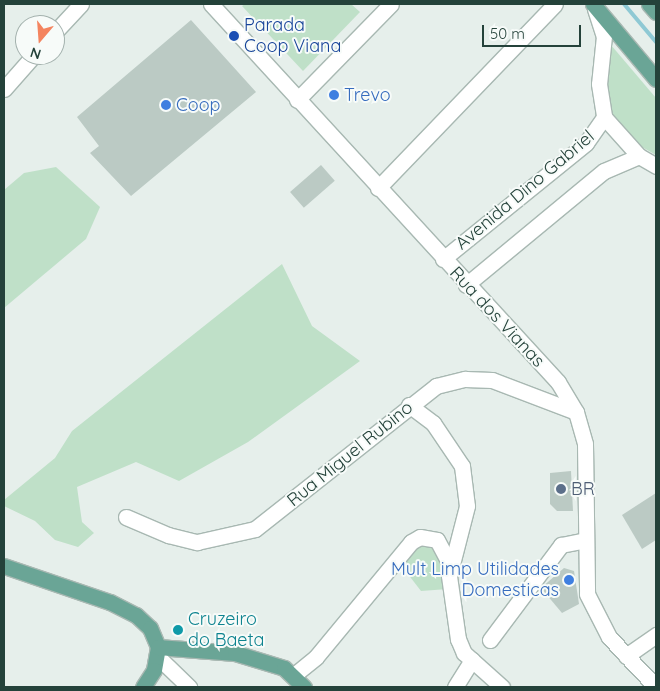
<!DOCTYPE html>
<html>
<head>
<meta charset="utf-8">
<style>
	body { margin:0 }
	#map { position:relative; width:660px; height:691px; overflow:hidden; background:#e6efeb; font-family:Quicksand,sans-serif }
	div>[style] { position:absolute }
	.green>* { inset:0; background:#bfe0c8 }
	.stream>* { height:4px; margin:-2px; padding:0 2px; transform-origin:2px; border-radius:2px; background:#8ec9d4 }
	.building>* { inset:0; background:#bbcac4; transform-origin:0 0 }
	.roads { filter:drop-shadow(1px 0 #a8b8b2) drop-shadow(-1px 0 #a8b8b2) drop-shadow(0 1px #a8b8b2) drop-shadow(0 -1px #a8b8b2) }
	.minor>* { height:15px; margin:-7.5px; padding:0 7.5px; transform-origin:7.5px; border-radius:7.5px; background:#fff }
	.major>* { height:15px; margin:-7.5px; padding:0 7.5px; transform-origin:7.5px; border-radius:7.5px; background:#6aa596 }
	.dots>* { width:14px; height:14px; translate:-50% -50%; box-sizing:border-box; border:2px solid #f7fbf9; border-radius:50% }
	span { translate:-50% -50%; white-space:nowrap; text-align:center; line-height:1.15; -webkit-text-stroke:4px #f7fbf9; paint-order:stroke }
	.transit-label { font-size:18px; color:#164399 }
	.left { translate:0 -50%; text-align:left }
	.shop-label { font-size:18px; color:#366cbe }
	.right { translate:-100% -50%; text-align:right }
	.street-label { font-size:18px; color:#24423a }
	.service-label { font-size:18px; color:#4e5e75 }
	.culture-label { font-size:18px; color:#0d838f }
	.frame { position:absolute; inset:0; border:5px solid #24423a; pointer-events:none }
	.north { position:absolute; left:15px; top:15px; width:50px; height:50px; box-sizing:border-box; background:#f7fbf9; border:1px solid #a3b1ad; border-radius:50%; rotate:198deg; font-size:14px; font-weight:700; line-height:20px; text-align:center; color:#24423a }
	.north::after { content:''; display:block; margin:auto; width:18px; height:22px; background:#f4845f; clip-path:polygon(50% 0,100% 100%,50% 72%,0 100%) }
	.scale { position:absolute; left:482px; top:25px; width:99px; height:22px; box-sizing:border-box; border:2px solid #24423a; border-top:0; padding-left:6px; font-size:15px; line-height:18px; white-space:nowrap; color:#24423a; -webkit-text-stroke:4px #f7fbf9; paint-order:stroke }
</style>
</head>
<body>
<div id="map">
	<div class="green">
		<i style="clip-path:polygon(245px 4px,351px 4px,360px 12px,303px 71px,242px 6px)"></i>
		<i style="clip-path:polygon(611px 45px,656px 98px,656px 155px,635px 143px,613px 117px,602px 79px)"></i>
		<i style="clip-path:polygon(56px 167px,100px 207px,86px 239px,4px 308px,4px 190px,24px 173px)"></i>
		<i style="clip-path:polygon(282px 264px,312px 326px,360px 361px,248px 442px,179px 481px,136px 462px,77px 487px,82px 522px,94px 533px,78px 547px,55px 540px,35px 521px,4px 506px,4px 500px,55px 458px,72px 431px)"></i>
		<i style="clip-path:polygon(419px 542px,441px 552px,448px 589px,421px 591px,397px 560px)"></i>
	</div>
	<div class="stream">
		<i style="left:624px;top:4px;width:50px;rotate:49.9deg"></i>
	</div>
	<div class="building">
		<i style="clip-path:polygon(191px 20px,256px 92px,131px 196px,90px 153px,99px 146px,77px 117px)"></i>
		<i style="left:321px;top:165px;width:21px;height:41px;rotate:49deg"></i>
		<i style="clip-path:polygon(571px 471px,573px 511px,557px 511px,550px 504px,550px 473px)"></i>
		<i style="clip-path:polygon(656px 493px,656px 540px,642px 549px,622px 515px)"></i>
		<i style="clip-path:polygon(564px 568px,574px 571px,579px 604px,562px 613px,541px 588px)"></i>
	</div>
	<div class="roads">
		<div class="minor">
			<i style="left:211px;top:4px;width:513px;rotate:47.45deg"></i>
			<i style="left:558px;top:382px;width:35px;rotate:59deg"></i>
			<i style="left:576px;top:412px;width:33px;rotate:74deg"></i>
			<i style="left:585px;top:444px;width:150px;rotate:89.2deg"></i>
			<i style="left:587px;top:594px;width:48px;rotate:62.9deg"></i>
			<i style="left:609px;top:637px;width:69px;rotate:46.8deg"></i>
			<i style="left:595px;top:9px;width:28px;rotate:72deg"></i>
			<i style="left:604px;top:36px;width:48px;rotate:95.9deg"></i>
			<i style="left:599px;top:84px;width:33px;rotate:81deg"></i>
			<i style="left:604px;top:117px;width:52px;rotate:48.1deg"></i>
			<i style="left:639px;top:156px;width:20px;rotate:30deg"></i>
			<i style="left:55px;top:32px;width:38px;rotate:-47deg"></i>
			<i style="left:4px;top:89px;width:45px;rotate:-48.6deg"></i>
			<i style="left:297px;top:100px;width:134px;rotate:-45.6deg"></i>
			<i style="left:378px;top:188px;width:255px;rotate:-46.1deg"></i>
			<i style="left:443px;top:259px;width:184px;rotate:-39deg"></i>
			<i style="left:586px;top:143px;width:32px;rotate:-55deg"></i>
			<i style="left:466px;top:285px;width:179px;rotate:-39.6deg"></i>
			<i style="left:604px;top:171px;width:38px;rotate:-23deg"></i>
			<i style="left:409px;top:405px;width:30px;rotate:37deg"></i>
			<i style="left:433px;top:423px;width:52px;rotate:56deg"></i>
			<i style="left:462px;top:466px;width:40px;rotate:82.9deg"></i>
			<i style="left:467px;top:506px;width:72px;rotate:104.4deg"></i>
			<i style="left:449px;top:576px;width:64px;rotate:81.9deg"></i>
			<i style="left:458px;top:639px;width:15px;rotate:67deg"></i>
			<i style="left:464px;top:653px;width:51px;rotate:41.8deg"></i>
			<i style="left:126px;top:517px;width:46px;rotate:23.2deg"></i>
			<i style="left:168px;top:535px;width:30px;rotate:14deg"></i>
			<i style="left:197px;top:542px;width:59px;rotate:-12.6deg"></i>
			<i style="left:255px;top:529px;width:231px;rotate:-38.3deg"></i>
			<i style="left:436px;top:386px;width:30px;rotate:-14deg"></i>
			<i style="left:465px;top:379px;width:27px;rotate:2deg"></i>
			<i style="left:492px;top:380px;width:90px;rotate:20.9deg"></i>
			<i style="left:490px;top:640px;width:119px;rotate:-53.2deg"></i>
			<i style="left:561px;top:545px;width:25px;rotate:-11deg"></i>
			<i style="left:626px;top:656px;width:37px;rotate:-35deg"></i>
			<i style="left:159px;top:658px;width:42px;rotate:44deg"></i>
			<i style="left:294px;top:675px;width:28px;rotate:-39deg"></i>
			<i style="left:316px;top:657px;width:149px;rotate:-50.4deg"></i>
			<i style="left:411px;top:542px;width:10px;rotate:-29deg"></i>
			<i style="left:420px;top:537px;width:17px;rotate:10deg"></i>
			<i style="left:437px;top:540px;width:30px;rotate:62deg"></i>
			<i style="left:455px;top:687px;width:32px;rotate:-58deg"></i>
		</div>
		<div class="major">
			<i style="left:593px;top:4px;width:98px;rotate:50deg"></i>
			<i style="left:649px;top:4px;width:11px;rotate:49deg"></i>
			<i style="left:4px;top:566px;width:112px;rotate:18.8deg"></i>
			<i style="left:110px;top:602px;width:29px;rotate:27deg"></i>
			<i style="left:136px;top:615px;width:19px;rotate:43deg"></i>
			<i style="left:150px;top:628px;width:21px;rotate:67deg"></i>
			<i style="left:158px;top:647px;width:23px;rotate:100deg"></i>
			<i style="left:154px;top:670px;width:20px;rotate:123deg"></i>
			<i style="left:158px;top:647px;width:77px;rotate:4.5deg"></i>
			<i style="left:235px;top:653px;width:51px;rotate:17deg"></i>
			<i style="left:284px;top:668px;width:28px;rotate:44deg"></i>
		</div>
	</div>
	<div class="dots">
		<i style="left:234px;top:36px;background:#1a4fb4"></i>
		<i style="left:334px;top:95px;background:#3f7fe0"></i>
		<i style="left:166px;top:105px;background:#3f7fe0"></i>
		<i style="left:561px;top:489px;background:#5c6f8a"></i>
		<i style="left:569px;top:580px;background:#3f7fe0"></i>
		<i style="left:178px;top:630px;background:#0f9aa8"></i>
	</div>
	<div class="transit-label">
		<span class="left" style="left:244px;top:36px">Parada<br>Coop Viana</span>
	</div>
	<div class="shop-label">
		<span class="left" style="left:344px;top:95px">Trevo</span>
		<span class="left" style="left:176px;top:105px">Coop</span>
		<span class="right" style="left:559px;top:580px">Mult Limp Utilidades<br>Domesticas</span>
	</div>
	<div class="street-label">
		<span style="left:525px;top:190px;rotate:-40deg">Avenida Dino Gabriel</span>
		<span style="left:497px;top:317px;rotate:47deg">Rua dos Vianas</span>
		<span style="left:350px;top:454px;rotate:-39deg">Rua Miguel Rubino</span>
	</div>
	<div class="service-label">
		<span class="left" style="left:571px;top:489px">BR</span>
	</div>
	<div class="culture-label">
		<span class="left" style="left:188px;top:630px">Cruzeiro<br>do Baeta</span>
	</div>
	<div class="frame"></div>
	<div class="north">N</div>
	<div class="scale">50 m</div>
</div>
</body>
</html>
